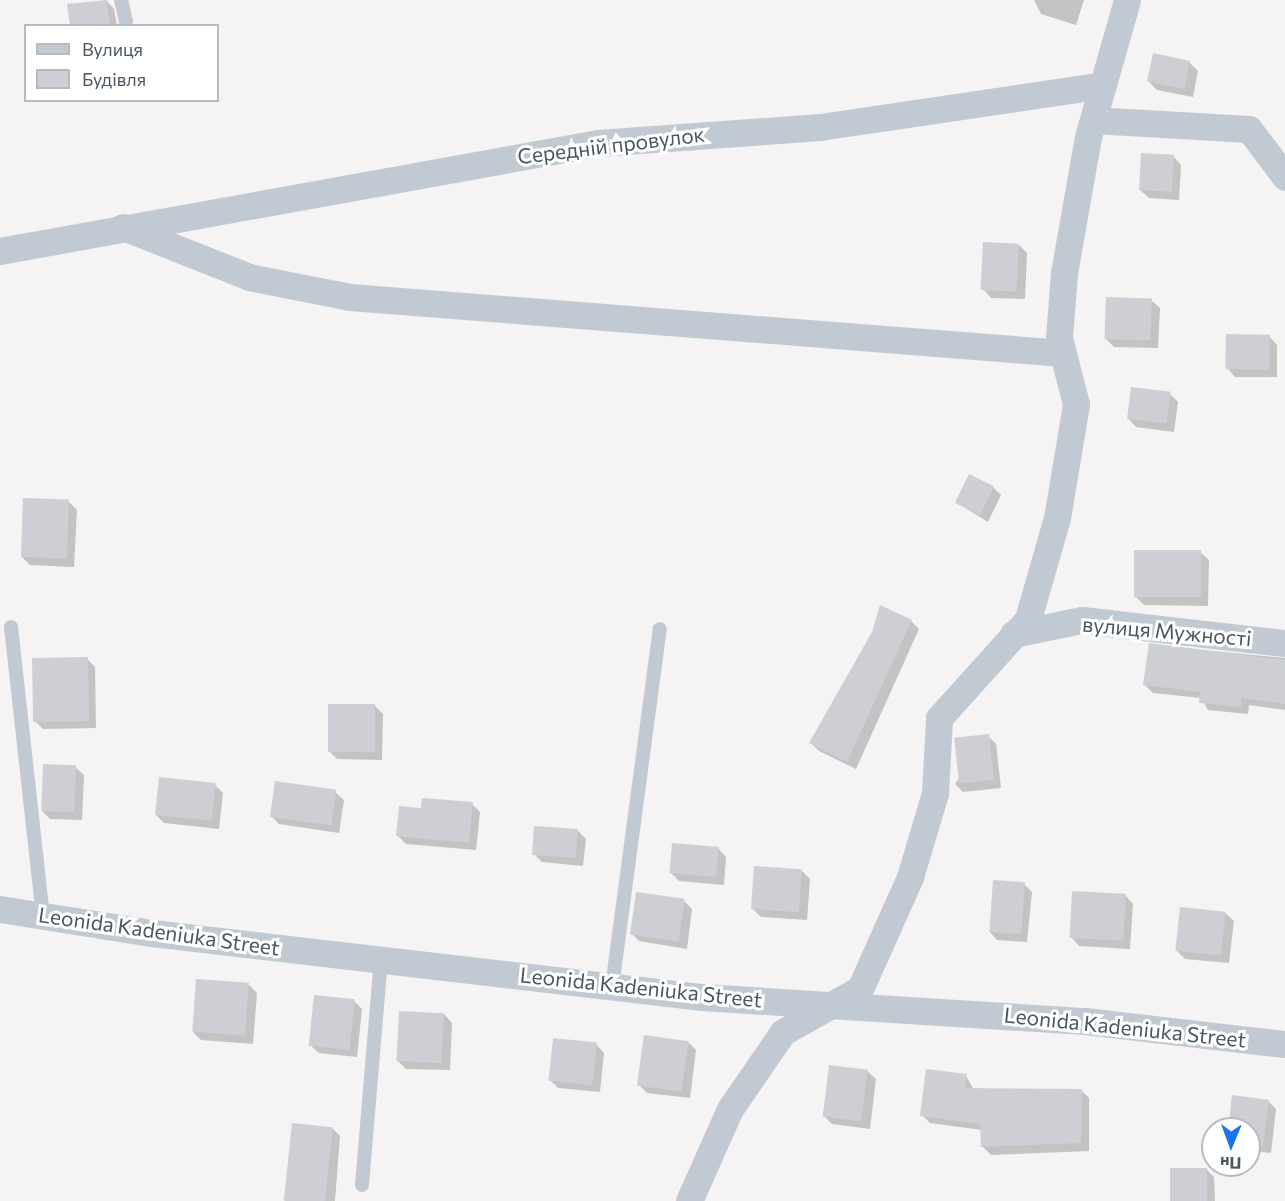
<!DOCTYPE html>
<html>
<head>
<meta charset="utf-8">
<style>
	body { margin:0 }
	#map { position:relative; width:1285px; height:1201px; overflow:hidden; background:#f5f3f3; font-family:Commissioner,sans-serif }
	div>[style] { position:absolute }
	.shadow>* { inset:0; background:#0003 }
	.building>* { inset:0; background:#cdcfd5; transform-origin:0 0 }
	.lane>* { height:14px; margin:-7px; padding:0 7px; transform-origin:7px; border-radius:7px; background:#c1cad2 }
	.street>* { height:27px; margin:-13.5px; padding:0 13.5px; transform-origin:13.5px; border-radius:13.5px; background:#c1cad2 }
	span { translate:-50% -50%; white-space:nowrap; text-align:center; line-height:1.15; -webkit-text-stroke:6px #fff; paint-order:stroke }
	.street-label { font-size:21px; color:#4a5661 }
	.legend { position:absolute; left:24px; top:24px; width:195px; height:78px; box-sizing:border-box; background:#fff; border:2px solid #b7bbc0; margin:0; padding:8px 10px; list-style:none; font-size:18px; color:#4a5661 }
	.legend li { display:flex; align-items:center; gap:12px; height:30px }
	.legend b { width:30px; border:2px solid #b7bbc0 }
	.north { position:absolute; left:1201px; top:1117px; width:60px; height:60px; box-sizing:border-box; background:#fff; border:2px solid #b7bbc0; border-radius:50%; rotate:181deg; font-size:16px; font-weight:700; line-height:24px; text-align:center; color:#4a5661 }
	.north::after { content:''; display:block; margin:auto; width:21px; height:27px; background:#1a73e8; clip-path:polygon(50% 0,100% 100%,50% 72%,0 100%) }
</style>
</head>
<body>
<div id="map">
	<div class="shadow">
		<i style="clip-path:polygon(106px 0,114px 9px,117px 26px,72px 26px)"></i>
		<i style="clip-path:polygon(1034px 0,1084px 0,1076px 25px,1041px 14px)"></i>
		<i style="clip-path:polygon(1190px 63px,1198px 71px,1193px 97px,1157px 90px,1149px 82px)"></i>
		<i style="clip-path:polygon(1173px 156px,1181px 165px,1179px 200px,1149px 198px,1140px 190px)"></i>
		<i style="clip-path:polygon(1019px 245px,1027px 253px,1025px 299px,991px 298px,983px 289px)"></i>
		<i style="clip-path:polygon(1151px 300px,1160px 308px,1158px 348px,1114px 347px,1106px 339px)"></i>
		<i style="clip-path:polygon(1269px 336px,1277px 345px,1277px 377px,1235px 377px,1227px 368px)"></i>
		<i style="clip-path:polygon(1170px 394px,1178px 402px,1174px 432px,1136px 427px,1128px 418px)"></i>
		<i style="clip-path:polygon(993px 487px,1001px 495px,988px 522px,957px 503px)"></i>
		<i style="clip-path:polygon(69px 502px,77px 510px,74px 567px,30px 565px,22px 557px)"></i>
		<i style="clip-path:polygon(1200px 552px,1209px 560px,1208px 606px,1144px 605px,1136px 597px)"></i>
		<i style="clip-path:polygon(911px 621px,919px 629px,856px 769px,819px 751px,811px 743px)"></i>
		<i style="clip-path:polygon(1150px 645px,1285px 658px,1285px 710px,1249px 705px,1248px 714px,1208px 710px,1201px 698px,1153px 693px,1145px 685px)"></i>
		<i style="clip-path:polygon(87px 659px,95px 667px,96px 728px,43px 729px,35px 721px)"></i>
		<i style="clip-path:polygon(375px 706px,383px 714px,382px 760px,337px 759px,329px 751px)"></i>
		<i style="clip-path:polygon(988px 736px,996px 744px,1001px 788px,963px 792px,955px 784px)"></i>
		<i style="clip-path:polygon(75px 767px,84px 775px,82px 820px,50px 819px,42px 811px)"></i>
		<i style="clip-path:polygon(215px 785px,223px 793px,219px 829px,164px 823px,156px 815px)"></i>
		<i style="clip-path:polygon(335px 792px,344px 800px,339px 833px,279px 824px,271px 816px)"></i>
		<i style="clip-path:polygon(472px 804px,480px 812px,476px 850px,406px 844px,398px 836px,423px 810px)"></i>
		<i style="clip-path:polygon(578px 831px,586px 839px,583px 866px,542px 862px,534px 854px)"></i>
		<i style="clip-path:polygon(718px 848px,726px 857px,724px 885px,679px 881px,671px 873px)"></i>
		<i style="clip-path:polygon(802px 871px,810px 879px,807px 920px,761px 917px,753px 909px)"></i>
		<i style="clip-path:polygon(1024px 884px,1032px 892px,1027px 942px,997px 940px,989px 931px)"></i>
		<i style="clip-path:polygon(1125px 895px,1133px 904px,1130px 949px,1079px 946px,1071px 937px)"></i>
		<i style="clip-path:polygon(684px 901px,692px 909px,687px 949px,639px 941px,631px 933px)"></i>
		<i style="clip-path:polygon(1225px 913px,1234px 921px,1229px 963px,1185px 959px,1176px 950px)"></i>
		<i style="clip-path:polygon(249px 985px,257px 993px,253px 1044px,201px 1040px,193px 1032px)"></i>
		<i style="clip-path:polygon(354px 1001px,362px 1009px,357px 1057px,319px 1053px,310px 1045px)"></i>
		<i style="clip-path:polygon(444px 1014px,452px 1023px,450px 1070px,406px 1069px,398px 1061px)"></i>
		<i style="clip-path:polygon(688px 1042px,696px 1050px,690px 1098px,647px 1093px,639px 1085px)"></i>
		<i style="clip-path:polygon(596px 1044px,604px 1053px,600px 1092px,558px 1088px,550px 1080px)"></i>
		<i style="clip-path:polygon(867px 1071px,876px 1079px,870px 1129px,832px 1124px,824px 1116px)"></i>
		<i style="clip-path:polygon(966px 1076px,974px 1090px,1081px 1090px,1089px 1098px,1089px 1151px,991px 1155px,983px 1147px,982px 1130px,930px 1123px,922px 1115px)"></i>
		<i style="clip-path:polygon(1268px 1101px,1276px 1109px,1271px 1153px,1249px 1151px,1249px 1129px,1230px 1129px)"></i>
		<i style="clip-path:polygon(332px 1128px,340px 1136px,335px 1201px,285px 1201px)"></i>
		<i style="clip-path:polygon(1206px 1169px,1214px 1177px,1215px 1201px,1172px 1201px)"></i>
	</div>
	<div class="building">
		<i style="clip-path:polygon(107px 0,110px 26px,70px 26px,67px 4px)"></i>
		<i style="left:1153px;top:53px;width:38px;height:29px;rotate:12deg"></i>
		<i style="left:1141px;top:153px;width:33px;height:37px;rotate:3deg"></i>
		<i style="left:983px;top:242px;width:36px;height:48px;rotate:3deg"></i>
		<i style="left:1106px;top:297px;width:46px;height:42px;rotate:2deg"></i>
		<i style="left:1226px;top:334px;width:44px;height:35px;rotate:1deg"></i>
		<i style="left:1131px;top:387px;width:40px;height:32px;rotate:7deg"></i>
		<i style="left:969px;top:474px;width:28px;height:32px;rotate:26deg"></i>
		<i style="left:23px;top:498px;width:46px;height:59px;rotate:2deg"></i>
		<i style="left:1134px;top:550px;width:67px;height:47px"></i>
		<i style="clip-path:polygon(880px 605px,912px 620px,847px 762px,809px 743px,872px 632px)"></i>
		<i style="clip-path:polygon(1149px 643px,1285px 660px,1285px 704px,1242px 698px,1241px 707px,1199px 703px,1200px 692px,1143px 685px)"></i>
		<i style="left:88px;top:657px;width:64px;height:56px;rotate:89deg"></i>
		<i style="left:328px;top:704px;width:47px;height:48px"></i>
		<i style="left:989px;top:734px;width:46px;height:35px;rotate:84deg"></i>
		<i style="left:43px;top:764px;width:33px;height:47px;rotate:2deg"></i>
		<i style="left:159px;top:777px;width:57px;height:38px;rotate:6deg"></i>
		<i style="left:275px;top:781px;width:62px;height:36px;rotate:8deg"></i>
		<i style="clip-path:polygon(422px 798px,473px 802px,469px 843px,396px 836px,399px 806px,421px 808px)"></i>
		<i style="left:534px;top:826px;width:44px;height:29px;rotate:4deg"></i>
		<i style="left:672px;top:843px;width:47px;height:30px;rotate:5deg"></i>
		<i style="left:754px;top:866px;width:48px;height:43px;rotate:4deg"></i>
		<i style="left:993px;top:880px;width:32px;height:52px;rotate:4deg"></i>
		<i style="left:1072px;top:891px;width:54px;height:47px;rotate:3deg"></i>
		<i style="left:636px;top:892px;width:49px;height:43px;rotate:8deg"></i>
		<i style="left:1180px;top:907px;width:46px;height:44px;rotate:6deg"></i>
		<i style="left:196px;top:979px;width:53px;height:53px;rotate:4deg"></i>
		<i style="left:314px;top:995px;width:41px;height:51px;rotate:6deg"></i>
		<i style="left:399px;top:1011px;width:45px;height:50px;rotate:3deg"></i>
		<i style="left:644px;top:1035px;width:45px;height:51px;rotate:8deg"></i>
		<i style="left:553px;top:1038px;width:44px;height:43px;rotate:6deg"></i>
		<i style="left:829px;top:1065px;width:39px;height:52px;rotate:7deg"></i>
		<i style="clip-path:polygon(926px 1069px,967px 1074px,965px 1088px,1082px 1089px,1081px 1143px,981px 1147px,980px 1124px,920px 1116px)"></i>
		<i style="clip-path:polygon(1232px 1095px,1269px 1100px,1263px 1146px,1249px 1144px,1249px 1129px,1228px 1129px)"></i>
		<i style="left:292px;top:1123px;width:41px;height:78px;rotate:6deg"></i>
		<i style="left:1170px;top:1168px;width:37px;height:33px"></i>
	</div>
	<div class="lane">
		<i style="left:121px;top:0;width:22px;rotate:77deg"></i>
		<i style="left:11px;top:627px;width:291px;rotate:83.7deg"></i>
		<i style="left:612px;top:987px;width:361px;rotate:-82.4deg"></i>
		<i style="left:362px;top:1185px;width:226px;rotate:-85.2deg"></i>
	</div>
	<div class="street">
		<i style="left:1093px;top:120px;width:156px;rotate:3.3deg"></i>
		<i style="left:1249px;top:129px;width:60px;rotate:53.1deg"></i>
		<i style="left:123px;top:227px;width:136px;rotate:21.6deg"></i>
		<i style="left:249px;top:277px;width:103px;rotate:11.2deg"></i>
		<i style="left:350px;top:297px;width:715px;rotate:4.49deg"></i>
		<i style="left:0;top:251px;width:608px;rotate:-10.24deg"></i>
		<i style="left:598px;top:143px;width:223px;rotate:-4.1deg"></i>
		<i style="left:820px;top:127px;width:286px;rotate:-8.4deg"></i>
		<i style="left:1013px;top:634px;width:70px;rotate:-11.5deg"></i>
		<i style="left:1082px;top:620px;width:204px;rotate:6.5deg"></i>
		<i style="left:0;top:909px;width:154px;rotate:9deg"></i>
		<i style="left:152px;top:933px;width:554px;rotate:6.64deg"></i>
		<i style="left:702px;top:997px;width:384px;rotate:3.6deg"></i>
		<i style="left:1085px;top:1021px;width:201px;rotate:6.6deg"></i>
		<i style="left:689px;top:1201px;width:101px;rotate:-66deg"></i>
		<i style="left:730px;top:1109px;width:93px;rotate:-55.5deg"></i>
		<i style="left:783px;top:1032px;width:88px;rotate:-29.2deg"></i>
		<i style="left:860px;top:989px;width:123px;rotate:-65.9deg"></i>
		<i style="left:910px;top:877px;width:88px;rotate:-73.4deg"></i>
		<i style="left:935px;top:793px;width:75px;rotate:-86.9deg"></i>
		<i style="left:939px;top:718px;width:133px;rotate:-48deg"></i>
		<i style="left:1028px;top:619px;width:105px;rotate:-74deg"></i>
		<i style="left:1057px;top:518px;width:116px;rotate:-80.5deg"></i>
		<i style="left:1076px;top:404px;width:68px;rotate:-104.4deg"></i>
		<i style="left:1059px;top:338px;width:65px;rotate:-85.6deg"></i>
		<i style="left:1064px;top:273px;width:138px;rotate:-80deg"></i>
		<i style="left:1088px;top:137px;width:142px;rotate:-74.1deg"></i>
	</div>
	<div class="street-label">
		<span style="left:611px;top:145px;rotate:-7deg">Середній провулок</span>
		<span style="left:1167px;top:631px;rotate:5deg">вулиця Мужності</span>
		<span style="left:159px;top:931px;rotate:8deg">Leonida Kadeniuka Street</span>
		<span style="left:641px;top:987px;rotate:6deg">Leonida Kadeniuka Street</span>
		<span style="left:1125px;top:1027px;rotate:6deg">Leonida Kadeniuka Street</span>
	</div>
	<ul class="legend">
	<li><b style="height:8px;background:#c1cad2"></b>Вулиця</li>
	<li><b style="height:16px;background:#cdcfd5"></b>Будівля</li>
	</ul>
	<div class="north">Пн</div>
</div>
</body>
</html>
